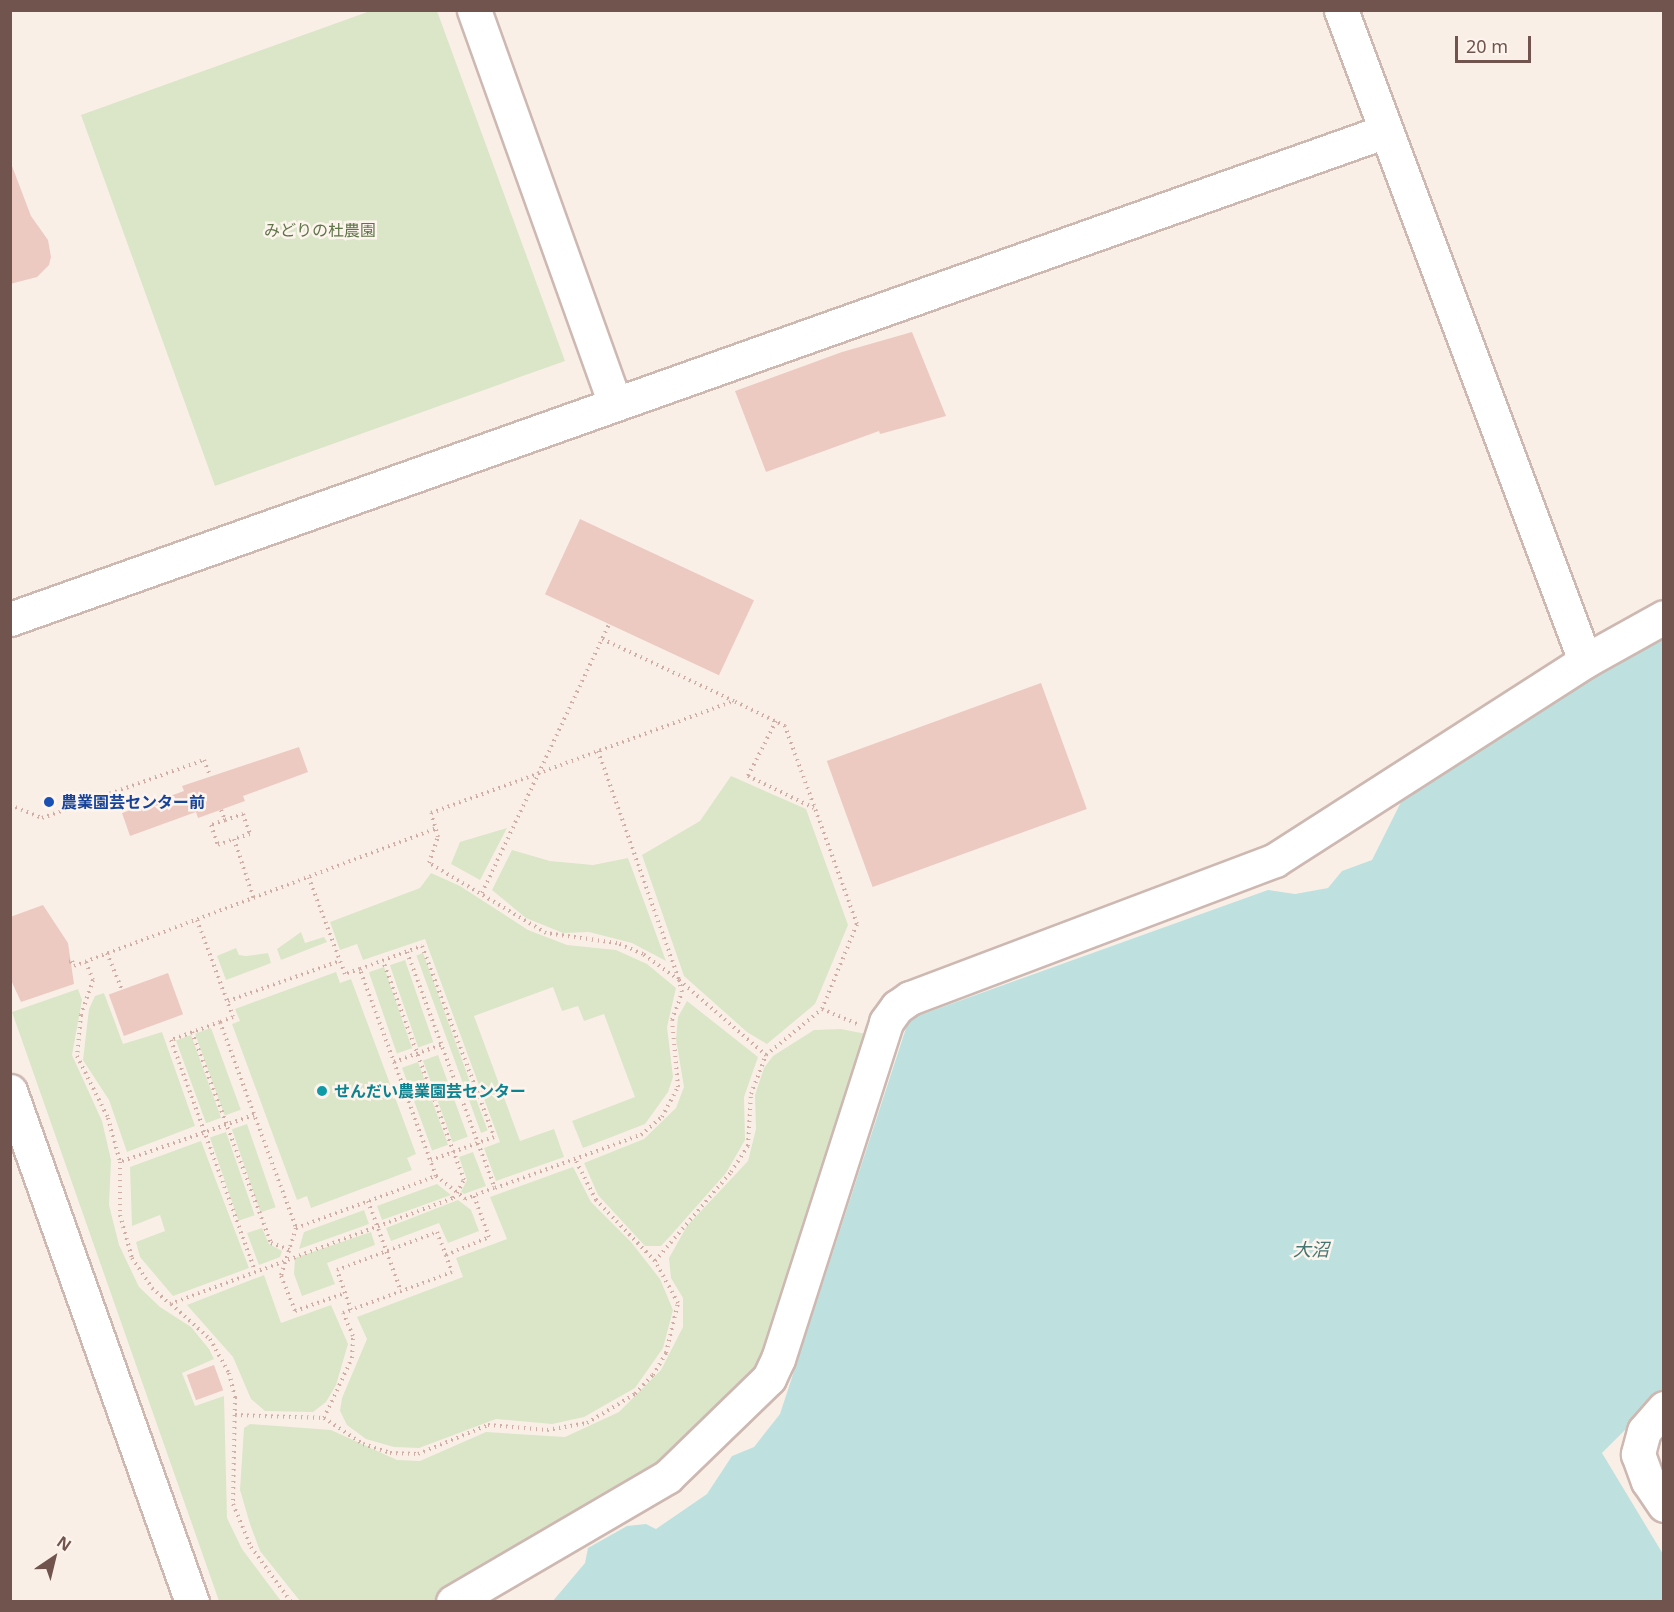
<!DOCTYPE html>
<html>
<head>
<meta charset="utf-8">
<style>
	body { margin:0 }
	#map { position:relative; width:1674px; height:1612px; overflow:hidden; background:#faefe7; font-family:"Noto Sans","Noto Sans JP",sans-serif }
	div>[style] { position:absolute }
	.green>* { inset:0; background:#dae6c7; transform-origin:0 0 }
	.water>* { inset:0; background:#bee1e0 }
	.building>* { inset:0; background:#eccac2; transform-origin:0 0 }
	.path>* { height:4px; margin-top:-2px; transform-origin:0; background:repeating-linear-gradient(90deg,#d1aea5 0 1.5px,transparent 0 6px) }
	.roads { filter:drop-shadow(2px 0 #cdb8b2) drop-shadow(-2px 0 #cdb8b2) drop-shadow(0 2px #cdb8b2) drop-shadow(0 -2px #cdb8b2) }
	.minor>* { height:33px; margin:-16.5px; padding:0 16.5px; transform-origin:16.5px; border-radius:16.5px; background:#fff }
	.dots>* { width:16px; height:16px; translate:-50% -50%; box-sizing:border-box; border:3px solid #fdf4ed; border-radius:50% }
	span { translate:-50% -50%; white-space:nowrap; text-align:center; line-height:1.15; -webkit-text-stroke:5px #fdf4ed; paint-order:stroke }
	.park-label { font-size:16px; color:#5e7548 }
	.transit-label { font-size:16px; color:#164399; font-weight:700 }
	.left { translate:0 -50%; text-align:left }
	.culture-label { font-size:16px; color:#0d838f; font-weight:700 }
	.water-label { font-size:18px; color:#447573; font-style:italic }
	.frame { position:absolute; inset:0; border:12px solid #71544e; pointer-events:none }
	.north { position:absolute; left:24px; top:1528px; width:60px; height:60px; -webkit-text-stroke:4px #fdf4ed; paint-order:stroke; rotate:35deg; font-size:16px; font-weight:700; line-height:24px; text-align:center; color:#71544e }
	.north::after { content:''; display:block; margin:auto; width:21px; height:27px; background:#71544e; clip-path:polygon(50% 0,100% 100%,50% 72%,0 100%) }
	.scale { position:absolute; left:1455px; top:36px; width:76px; height:27px; box-sizing:border-box; border:3px solid #71544e; border-top:0; padding-left:8px; font-size:18px; line-height:21px; white-space:nowrap; color:#71544e; -webkit-text-stroke:4px #fdf4ed; paint-order:stroke }
</style>
</head>
<body>
<div id="map">
	<div class="green">
		<i style="clip-path:polygon(373px 10px,437px 11px,565px 361px,215px 486px,81px 115px)"></i>
		<i style="clip-path:polygon(731px 776px,806px 809px,848px 925px,815px 1004px,767px 1044px,747px 1032px,684px 976px,642px 855px,700px 821px)"></i>
		<i style="clip-path:polygon(507px 828px,480px 880px,451px 864px,460px 842px)"></i>
		<i style="clip-path:polygon(512px 850px,550px 861px,593px 865px,628px 858px,666px 961px,632px 943px,589px 932px,563px 933px,526px 918px,492px 890px)"></i>
		<i style="clip-path:polygon(431px 873px,460px 886px,528px 930px,567px 945px,616px 950px,647px 964px,676px 988px,667px 1027px,673px 1077px,668px 1092px,645px 1124px,583px 1148px,572px 1121px,635px 1097px,604px 1014px,584px 1021px,578px 1006px,562px 1011px,553px 987px,474px 1016px,520px 1141px,554px 1129px,564px 1157px,496px 1181px,484px 1148px,500px 1142px,425px 939px,363px 960px,357px 944px,340px 950px,330px 922px,420px 888px)"></i>
		<i style="clip-path:polygon(301px 932px,305px 943px,324px 937px,327px 942px,281px 960px,277px 949px)"></i>
		<i style="clip-path:polygon(236px 948px,239px 955px,246px 956px,268px 953px,271px 963px,226px 980px,217px 956px)"></i>
		<i style="left:423px;top:953px;width:189px;height:7px;rotate:70deg"></i>
		<i style="left:405px;top:960px;width:87px;height:16px;rotate:71deg"></i>
		<i style="left:384px;top:967px;width:86px;height:16px;rotate:71deg"></i>
		<i style="clip-path:polygon(336px 972px,340px 983px,351px 979px,416px 1154px,407px 1158px,412px 1170px,311px 1208px,307px 1196px,297px 1200px,232px 1024px,240px 1021px,235px 1009px)"></i>
		<i style="clip-path:polygon(78px 989px,82px 1000px,72px 1055px,102px 1121px,111px 1160px,109px 1205px,119px 1245px,139px 1287px,160px 1307px,191px 1327px,209px 1349px,214px 1359px,182px 1373px,195px 1406px,224px 1396px,227px 1518px,242px 1549px,281px 1601px,219px 1601px,12px 1012px)"></i>
		<i style="clip-path:polygon(104px 993px,123px 1044px,162px 1032px,195px 1126px,127px 1152px,109px 1100px,83px 1060px,89px 1009px,95px 996px)"></i>
		<i style="clip-path:polygon(687px 1001px,758px 1057px,744px 1097px,745px 1140px,726px 1173px,672px 1234px,661px 1246px,645px 1246px,598px 1195px,584px 1163px,644px 1139px,676px 1108px,684px 1087px,676px 1039px,678px 1017px)"></i>
		<i style="left:211px;top:1028px;width:87px;height:17px;rotate:70deg"></i>
		<i style="clip-path:polygon(841px 1029px,866px 1034px,767px 1360px,663px 1471px,434px 1602px,300px 1601px,260px 1551px,250px 1524px,240px 1490px,244px 1428px,250px 1424px,331px 1430px,397px 1460px,420px 1461px,486px 1432px,565px 1437px,619px 1412px,661px 1370px,683px 1327px,683px 1298px,671px 1278px,669px 1258px,687px 1226px,748px 1161px,756px 1129px,755px 1095px,764px 1068px,773px 1056px,814px 1030px)"></i>
		<i style="left:191px;top:1035px;width:88px;height:16px;rotate:70deg"></i>
		<i style="left:438px;top:1055px;width:87px;height:16px;rotate:70deg"></i>
		<i style="left:418px;top:1062px;width:88px;height:17px;rotate:70deg"></i>
		<i style="left:247px;top:1124px;width:88px;height:16px;rotate:71deg"></i>
		<i style="left:226px;top:1132px;width:88px;height:17px;rotate:71deg"></i>
		<i style="clip-path:polygon(201px 1141px,249px 1268px,173px 1296px,140px 1257px,136px 1242px,165px 1231px,160px 1215px,132px 1226px,130px 1167px)"></i>
		<i style="clip-path:polygon(473px 1152px,486px 1186px,464px 1194px,461px 1192px,467px 1180px,459px 1157px)"></i>
		<i style="clip-path:polygon(573px 1167px,591px 1202px,631px 1242px,660px 1279px,673px 1310px,663px 1348px,635px 1388px,584px 1417px,552px 1424px,496px 1419px,419px 1448px,394px 1447px,366px 1439px,347px 1425px,340px 1411px,342px 1398px,367px 1339px,357px 1317px,463px 1277px,456px 1258px,507px 1239px,490px 1197px)"></i>
		<i style="clip-path:polygon(437px 1184px,451px 1195px,382px 1220px,377px 1206px)"></i>
		<i style="clip-path:polygon(458px 1200px,471px 1210px,479px 1231px,448px 1243px,439px 1223px,391px 1241px,386px 1228px)"></i>
		<i style="clip-path:polygon(364px 1210px,369px 1224px,299px 1249px,304px 1232px)"></i>
		<i style="clip-path:polygon(262px 1228px,269px 1244px,282px 1251px,280px 1257px,259px 1265px,247px 1233px)"></i>
		<i style="clip-path:polygon(371px 1232px,375px 1245px,327px 1263px,335px 1284px,302px 1296px,294px 1274px,295px 1258px)"></i>
		<i style="clip-path:polygon(264px 1275px,281px 1323px,331px 1305px,348px 1344px,336px 1385px,326px 1402px,313px 1412px,265px 1411px,251px 1399px,233px 1357px,187px 1305px)"></i>
	</div>
	<div class="water">
		<i style="clip-path:polygon(1663px 639px,1663px 1392px,1602px 1453px,1663px 1554px,1663px 1601px,552px 1602px,585px 1563px,588px 1548px,627px 1526px,646px 1524px,656px 1529px,707px 1494px,732px 1456px,754px 1447px,780px 1414px,909px 1019px,1268px 890px,1295px 894px,1328px 888px,1342px 871px,1372px 860px,1401px 802px,1582px 682px)"></i>
	</div>
	<div class="building">
		<i style="clip-path:polygon(12px 166px,31px 216px,48px 240px,51px 257px,49px 265px,37px 277px,10px 284px)"></i>
		<i style="clip-path:polygon(912px 332px,946px 416px,880px 434px,879px 431px,766px 472px,735px 391px,842px 352px)"></i>
		<i style="left:580px;top:519px;width:192px;height:83px;rotate:25deg"></i>
		<i style="left:1041px;top:683px;width:134px;height:228px;rotate:70deg"></i>
		<i style="clip-path:polygon(299px 747px,308px 772px,243px 796px,245px 801px,198px 818px,196px 812px,130px 836px,122px 813px,184px 791px,182px 786px)"></i>
		<i style="clip-path:polygon(43px 905px,68px 943px,74px 984px,21px 1002px,10px 978px,10px 917px)"></i>
		<i style="left:168px;top:973px;width:44px;height:63px;rotate:70deg"></i>
		<i style="left:214px;top:1365px;width:27px;height:29px;rotate:70deg"></i>
	</div>
	<div class="path">
		<i style="left:776px;top:721px;width:62px;rotate:117deg"></i>
		<i style="left:748px;top:776px;width:73px;rotate:25.9deg"></i>
		<i style="left:598px;top:751px;width:243px;rotate:70.5deg"></i>
		<i style="left:679px;top:980px;width:44px;rotate:-144.2deg"></i>
		<i style="left:643px;top:954px;width:28px;rotate:-157deg"></i>
		<i style="left:617px;top:943px;width:72px;rotate:-172deg"></i>
		<i style="left:546px;top:933px;width:136px;rotate:-149.1deg"></i>
		<i style="left:429px;top:863px;width:28px;rotate:-71deg"></i>
		<i style="left:438px;top:837px;width:25px;rotate:-106deg"></i>
		<i style="left:431px;top:813px;width:323px;rotate:-20.3deg"></i>
		<i style="left:734px;top:701px;width:146px;rotate:-154.8deg"></i>
		<i style="left:10px;top:805px;width:35px;rotate:22deg"></i>
		<i style="left:42px;top:818px;width:172px;rotate:-19.7deg"></i>
		<i style="left:204px;top:760px;width:17px;rotate:69deg"></i>
		<i style="left:221px;top:810px;width:11px;rotate:68deg"></i>
		<i style="left:225px;top:820px;width:15px;rotate:160deg"></i>
		<i style="left:211px;top:825px;width:21px;rotate:71deg"></i>
		<i style="left:218px;top:845px;width:17px;rotate:-21deg"></i>
		<i style="left:234px;top:839px;width:63px;rotate:71.6deg"></i>
		<i style="left:225px;top:820px;width:19px;rotate:-18deg"></i>
		<i style="left:243px;top:814px;width:21px;rotate:71deg"></i>
		<i style="left:250px;top:834px;width:17px;rotate:163deg"></i>
		<i style="left:482px;top:893px;width:297px;rotate:-64.7deg"></i>
		<i style="left:197px;top:920px;width:103px;rotate:69.6deg"></i>
		<i style="left:233px;top:1017px;width:14px;rotate:159deg"></i>
		<i style="left:220px;top:1022px;width:220px;rotate:69.7deg"></i>
		<i style="left:296px;top:1228px;width:149px;rotate:-20.4deg"></i>
		<i style="left:436px;top:1176px;width:221px;rotate:-110.2deg"></i>
		<i style="left:360px;top:969px;width:16px;rotate:162deg"></i>
		<i style="left:345px;top:974px;width:103px;rotate:-110.6deg"></i>
		<i style="left:407px;top:952px;width:252px;rotate:69.6deg"></i>
		<i style="left:495px;top:1188px;width:155px;rotate:-20deg"></i>
		<i style="left:641px;top:1135px;width:28px;rotate:-41deg"></i>
		<i style="left:662px;top:1117px;width:34px;rotate:-62deg"></i>
		<i style="left:678px;top:1087px;width:67px;rotate:-95.1deg"></i>
		<i style="left:672px;top:1020px;width:30px;rotate:-70deg"></i>
		<i style="left:682px;top:992px;width:12px;rotate:-104deg"></i>
		<i style="left:107px;top:953px;width:40px;rotate:68deg"></i>
		<i style="left:69px;top:962px;width:3px;rotate:-18deg"></i>
		<i style="left:72px;top:961px;width:5px;rotate:68deg"></i>
		<i style="left:74px;top:966px;width:388px;rotate:-20.8deg"></i>
		<i style="left:86px;top:962px;width:19px;rotate:69deg"></i>
		<i style="left:93px;top:980px;width:37px;rotate:109deg"></i>
		<i style="left:81px;top:1015px;width:41px;rotate:95.6deg"></i>
		<i style="left:77px;top:1056px;width:69px;rotate:63.4deg"></i>
		<i style="left:108px;top:1118px;width:46px;rotate:74.7deg"></i>
		<i style="left:360px;top:969px;width:66px;rotate:-20.4deg"></i>
		<i style="left:422px;top:946px;width:204px;rotate:69.3deg"></i>
		<i style="left:494px;top:1137px;width:67px;rotate:159.9deg"></i>
		<i style="left:679px;top:980px;width:115px;rotate:40.8deg"></i>
		<i style="left:766px;top:1055px;width:72px;rotate:-39.4deg"></i>
		<i style="left:822px;top:1009px;width:92px;rotate:-67.6deg"></i>
		<i style="left:857px;top:924px;width:211px;rotate:-110deg"></i>
		<i style="left:785px;top:726px;width:57px;rotate:-153.9deg"></i>
		<i style="left:228px;top:1001px;width:119px;rotate:-19.7deg"></i>
		<i style="left:822px;top:1009px;width:38px;rotate:23deg"></i>
		<i style="left:220px;top:1022px;width:52px;rotate:159.8deg"></i>
		<i style="left:171px;top:1040px;width:246px;rotate:70deg"></i>
		<i style="left:192px;top:1032px;width:225px;rotate:69.5deg"></i>
		<i style="left:271px;top:1243px;width:20px;rotate:20deg"></i>
		<i style="left:394px;top:1062px;width:50px;rotate:-19.9deg"></i>
		<i style="left:254px;top:1115px;width:142px;rotate:160.7deg"></i>
		<i style="left:120px;top:1162px;width:53px;rotate:90deg"></i>
		<i style="left:120px;top:1215px;width:45px;rotate:74.4deg"></i>
		<i style="left:132px;top:1258px;width:36px;rotate:56deg"></i>
		<i style="left:152px;top:1288px;width:24px;rotate:42deg"></i>
		<i style="left:170px;top:1304px;width:302px;rotate:-20.5deg"></i>
		<i style="left:453px;top:1198px;width:6px;rotate:-51deg"></i>
		<i style="left:457px;top:1193px;width:15px;rotate:-62deg"></i>
		<i style="left:464px;top:1180px;width:233px;rotate:-110.3deg"></i>
		<i style="left:436px;top:1176px;width:37px;rotate:38deg"></i>
		<i style="left:465px;top:1199px;width:31px;rotate:-21deg"></i>
		<i style="left:368px;top:1201px;width:96px;rotate:69.9deg"></i>
		<i style="left:296px;top:1228px;width:50px;rotate:107.4deg"></i>
		<i style="left:281px;top:1276px;width:38px;rotate:68deg"></i>
		<i style="left:295px;top:1311px;width:53px;rotate:-19.8deg"></i>
		<i style="left:446px;top:1255px;width:18px;rotate:71deg"></i>
		<i style="left:452px;top:1272px;width:108px;rotate:159.4deg"></i>
		<i style="left:351px;top:1310px;width:42px;rotate:-109.3deg"></i>
		<i style="left:337px;top:1270px;width:107px;rotate:-20.8deg"></i>
		<i style="left:437px;top:1232px;width:25px;rotate:69deg"></i>
		<i style="left:446px;top:1255px;width:47px;rotate:-22.7deg"></i>
		<i style="left:489px;top:1237px;width:44px;rotate:-110.1deg"></i>
		<i style="left:655px;top:1261px;width:117px;rotate:-49.5deg"></i>
		<i style="left:731px;top:1172px;width:31px;rotate:-57deg"></i>
		<i style="left:748px;top:1146px;width:52px;rotate:-86.7deg"></i>
		<i style="left:751px;top:1094px;width:42px;rotate:-69deg"></i>
		<i style="left:171px;top:1304px;width:52px;rotate:41.9deg"></i>
		<i style="left:210px;top:1339px;width:39px;rotate:61deg"></i>
		<i style="left:229px;top:1373px;width:25px;rotate:76deg"></i>
		<i style="left:235px;top:1397px;width:107px;rotate:91.1deg"></i>
		<i style="left:233px;top:1504px;width:47px;rotate:67.3deg"></i>
		<i style="left:251px;top:1547px;width:68px;rotate:54deg"></i>
		<i style="left:235px;top:1415px;width:89px;rotate:1.9deg"></i>
		<i style="left:324px;top:1418px;width:66px;rotate:-65deg"></i>
		<i style="left:352px;top:1358px;width:22px;rotate:-87deg"></i>
		<i style="left:353px;top:1336px;width:25px;rotate:-113deg"></i>
		<i style="left:343px;top:1313px;width:9px;rotate:-21deg"></i>
		<i style="left:324px;top:1418px;width:47px;rotate:33.7deg"></i>
		<i style="left:363px;top:1444px;width:28px;rotate:18deg"></i>
		<i style="left:390px;top:1453px;width:28px;rotate:2deg"></i>
		<i style="left:418px;top:1454px;width:76px;rotate:-22.5deg"></i>
		<i style="left:488px;top:1425px;width:59px;rotate:4.8deg"></i>
		<i style="left:547px;top:1430px;width:41px;rotate:-9.9deg"></i>
		<i style="left:587px;top:1423px;width:56px;rotate:-31.1deg"></i>
		<i style="left:635px;top:1394px;width:26px;rotate:-47deg"></i>
		<i style="left:653px;top:1375px;width:26px;rotate:-59deg"></i>
		<i style="left:666px;top:1353px;width:51px;rotate:-76.5deg"></i>
		<i style="left:678px;top:1303px;width:48px;rotate:-118.7deg"></i>
		<i style="left:655px;top:1261px;width:85px;rotate:-134deg"></i>
		<i style="left:596px;top:1200px;width:46px;rotate:-117.1deg"></i>
	</div>
	<div class="roads">
		<div class="minor">
			<i style="left:474px;top:10px;width:418px;rotate:70.3deg"></i>
			<i style="left:1341px;top:10px;width:695px;rotate:69.45deg"></i>
			<i style="left:10px;top:619px;width:1460px;rotate:-19.53deg"></i>
			<i style="left:10px;top:1091px;width:542px;rotate:70.4deg"></i>
			<i style="left:1664px;top:1408px;width:30px;rotate:131deg"></i>
			<i style="left:1644px;top:1431px;width:24px;rotate:105deg"></i>
			<i style="left:1638px;top:1454px;width:29px;rotate:70deg"></i>
			<i style="left:1648px;top:1481px;width:29px;rotate:56deg"></i>
			<i style="left:453px;top:1602px;width:248px;rotate:-30.3deg"></i>
			<i style="left:667px;top:1477px;width:142px;rotate:-44.1deg"></i>
			<i style="left:769px;top:1378px;width:21px;rotate:-65deg"></i>
			<i style="left:778px;top:1359px;width:354px;rotate:-72.2deg"></i>
			<i style="left:886px;top:1022px;width:19px;rotate:-54deg"></i>
			<i style="left:897px;top:1007px;width:16px;rotate:-35deg"></i>
			<i style="left:910px;top:998px;width:390px;rotate:-20.7deg"></i>
			<i style="left:1275px;top:860px;width:368px;rotate:-32.7deg"></i>
			<i style="left:1585px;top:661px;width:90px;rotate:-29.1deg"></i>
		</div>
	</div>
	<div class="dots">
		<i style="left:49px;top:802px;background:#1a4fb4"></i>
		<i style="left:322px;top:1091px;background:#0f9aa8"></i>
	</div>
	<div class="park-label">
		<span style="left:320px;top:230px">みどりの杜農園</span>
	</div>
	<div class="transit-label">
		<span class="left" style="left:61px;top:802px">農業園芸センター前</span>
	</div>
	<div class="culture-label">
		<span class="left" style="left:334px;top:1091px">せんだい農業園芸センター</span>
	</div>
	<div class="water-label">
		<span style="left:1311px;top:1249px">大沼</span>
	</div>
	<div class="frame"></div>
	<div class="north">N</div>
	<div class="scale">20 m</div>
</div>
</body>
</html>
